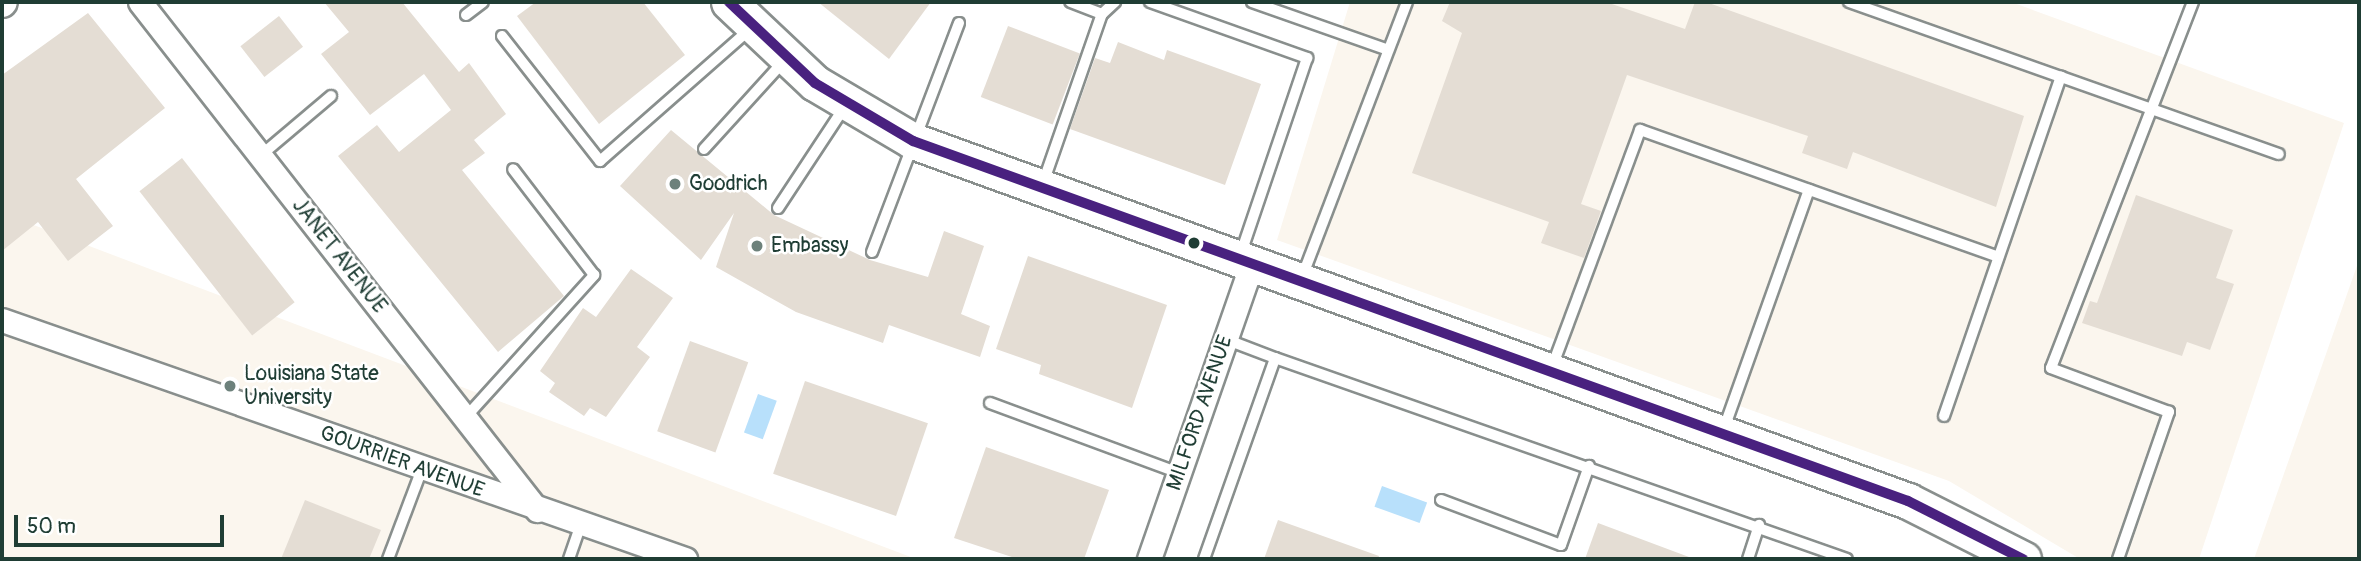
<!DOCTYPE html>
<html>
<head>
<meta charset="utf-8">
<style>
	body { margin:0 }
	#map { position:relative; width:2361px; height:561px; overflow:hidden; background:#fff; font-family:Pangolin,sans-serif }
	div>[style] { position:absolute }
	.built>* { inset:0; background:#fbf6ee }
	.water>* { inset:0; background:#b8e0fb; transform-origin:0 0 }
	.building>* { inset:0; background:#e4ddd4; transform-origin:0 0 }
	.roads { filter:drop-shadow(2px 0 #898f8d) drop-shadow(-2px 0 #898f8d) drop-shadow(0 2px #898f8d) drop-shadow(0 -2px #898f8d) }
	.service>* { height:10px; margin:-5px; padding:0 5px; transform-origin:5px; border-radius:5px; background:#fff }
	.minor>* { height:23px; margin:-11.5px; padding:0 11.5px; transform-origin:11.5px; border-radius:11.5px; background:#fff }
	.tertiary>* { height:28px; margin:-14px; padding:0 14px; transform-origin:14px; border-radius:14px; background:#fff }
	.primary>* { height:35px; margin:-17.5px; padding:0 17.5px; transform-origin:17.5px; border-radius:17.5px; background:#fff }
	.bus-1>* { height:10px; margin:-5px; padding:0 5px; transform-origin:5px; border-radius:5px; background:#49217f }
	.dots>* { width:19px; height:19px; translate:-50% -50%; box-sizing:border-box; border:4px solid #fff; border-radius:50% }
	span { translate:-50% -50%; white-space:nowrap; text-align:center; line-height:1.15; -webkit-text-stroke:5px #fff; paint-order:stroke }
	.poi-label { font-size:21px; color:#1f3d34 }
	.left { translate:0 -50%; text-align:left }
	.street-label { font-size:21px; color:#1f3d34 }
	.frame { position:absolute; inset:0; border:4px solid #1f3d34; pointer-events:none }
	.scale { position:absolute; left:14px; top:515px; width:210px; height:32px; box-sizing:border-box; border:4px solid #1f3d34; border-top:0; padding-left:9px; font-size:21px; line-height:24px; white-space:nowrap; color:#1f3d34; -webkit-text-stroke:5px #fff; paint-order:stroke }
</style>
</head>
<body>
<div id="map">
	<div class="built">
		<i style="clip-path:polygon(1350px 2px,2011px 2px,2344px 123px,2199px 559px,2080px 559px,1949px 481px,1277px 240px)"></i>
		<i style="clip-path:polygon(2px 213px,916px 559px,2px 559px)"></i>
		<i style="clip-path:polygon(2359px 260px,2359px 559px,2254px 559px)"></i>
	</div>
	<div class="water">
		<i style="left:758px;top:394px;width:20px;height:41px;rotate:20deg"></i>
		<i style="left:1382px;top:486px;width:48px;height:22px;rotate:20deg"></i>
	</div>
	<div class="building">
		<i style="clip-path:polygon(324px 2px,402px 2px,459px 72px,469px 63px,506px 114px,474px 140px,485px 153px,462px 170px,564px 296px,498px 352px,338px 156px,377px 125px,399px 152px,451px 110px,424px 74px,370px 115px,321px 54px,349px 32px)"></i>
		<i style="clip-path:polygon(536px 2px,643px 2px,685px 55px,599px 124px,517px 16px)"></i>
		<i style="clip-path:polygon(818px 2px,931px 2px,889px 59px)"></i>
		<i style="clip-path:polygon(1450px 2px,1606px 2px,1685px 29px,1695px 2px,1706px 2px,2024px 116px,1996px 207px,1853px 152px,1847px 169px,1802px 153px,1808px 136px,1627px 75px,1581px 204px,1601px 211px,1584px 258px,1541px 243px,1549px 222px,1412px 173px,1462px 33px,1442px 21px)"></i>
		<i style="clip-path:polygon(88px 13px,165px 108px,76px 179px,113px 226px,68px 261px,38px 222px,2px 251px,2px 75px)"></i>
		<i style="left:279px;top:16px;width:39px;height:49px;rotate:52deg"></i>
		<i style="left:1008px;top:26px;width:77px;height:76px;rotate:21deg"></i>
		<i style="clip-path:polygon(1118px 42px,1164px 60px,1167px 50px,1261px 84px,1225px 185px,1070px 129px,1095px 58px,1110px 63px)"></i>
		<i style="clip-path:polygon(671px 130px,774px 215px,870px 260px,928px 277px,944px 231px,984px 246px,961px 314px,990px 326px,980px 357px,889px 325px,883px 343px,796px 312px,716px 267px,734px 213px,701px 260px,620px 186px)"></i>
		<i style="left:182px;top:158px;width:183px;height:54px;rotate:52deg"></i>
		<i style="clip-path:polygon(2136px 195px,2233px 230px,2216px 278px,2234px 284px,2210px 350px,2187px 342px,2182px 356px,2082px 323px,2090px 301px,2097px 303px)"></i>
		<i style="clip-path:polygon(1028px 256px,1167px 305px,1132px 408px,1039px 374px,1041px 365px,996px 349px)"></i>
		<i style="clip-path:polygon(631px 269px,673px 298px,637px 347px,650px 357px,606px 417px,590px 408px,584px 416px,549px 392px,555px 383px,540px 371px,583px 308px,596px 317px)"></i>
		<i style="left:690px;top:341px;width:62px;height:96px;rotate:20deg"></i>
		<i style="left:805px;top:381px;width:130px;height:98px;rotate:19deg"></i>
		<i style="clip-path:polygon(986px 447px,1109px 490px,1084px 559px,1018px 559px,954px 538px)"></i>
		<i style="clip-path:polygon(305px 500px,381px 530px,369px 559px,281px 559px)"></i>
		<i style="clip-path:polygon(1278px 520px,1379px 556px,1378px 559px,1264px 559px)"></i>
		<i style="clip-path:polygon(1598px 523px,1689px 557px,1689px 559px,1585px 559px)"></i>
	</div>
	<div class="roads">
		<div class="service">
			<i style="left:1150px;top:2px;width:167px;rotate:19.6deg"></i>
			<i style="left:1307px;top:58px;width:209px;rotate:108.7deg"></i>
			<i style="left:1252px;top:2px;width:144px;rotate:19.4deg"></i>
			<i style="left:1849px;top:2px;width:225px;rotate:19.5deg"></i>
			<i style="left:1102px;top:14px;width:18px;rotate:-43deg"></i>
			<i style="left:466px;top:15px;width:21px;rotate:-37deg"></i>
			<i style="left:502px;top:36px;width:159px;rotate:51.9deg"></i>
			<i style="left:600px;top:161px;width:198px;rotate:-41.3deg"></i>
			<i style="left:704px;top:149px;width:119px;rotate:-47.7deg"></i>
			<i style="left:260px;top:156px;width:93px;rotate:-40.2deg"></i>
			<i style="left:1043px;top:183px;width:179px;rotate:-70.8deg"></i>
			<i style="left:1102px;top:14px;width:34px;rotate:-159deg"></i>
			<i style="left:778px;top:208px;width:123px;rotate:-56.6deg"></i>
			<i style="left:872px;top:252px;width:245px;rotate:-69.2deg"></i>
			<i style="left:1302px;top:277px;width:294px;rotate:-69.1deg"></i>
			<i style="left:1225px;top:339px;width:53px;rotate:20.8deg"></i>
			<i style="left:1552px;top:367px;width:253px;rotate:-69.6deg"></i>
			<i style="left:1640px;top:130px;width:380px;rotate:19.5deg"></i>
			<i style="left:990px;top:403px;width:202px;rotate:20.3deg"></i>
			<i style="left:1944px;top:416px;width:359px;rotate:-71deg"></i>
			<i style="left:2061px;top:77px;width:231px;rotate:19.5deg"></i>
			<i style="left:465px;top:418px;width:193px;rotate:-47.9deg"></i>
			<i style="left:594px;top:275px;width:133px;rotate:-127.4deg"></i>
			<i style="left:1723px;top:431px;width:256px;rotate:-70.4deg"></i>
			<i style="left:1441px;top:500px;width:128px;rotate:20.6deg"></i>
			<i style="left:1561px;top:545px;width:84px;rotate:-70.5deg"></i>
			<i style="left:388px;top:559px;width:96px;rotate:-69.3deg"></i>
			<i style="left:569px;top:559px;width:36px;rotate:-71deg"></i>
			<i style="left:1204px;top:559px;width:213px;rotate:-70.5deg"></i>
			<i style="left:1275px;top:358px;width:606px;rotate:19.36deg"></i>
			<i style="left:1748px;top:559px;width:36px;rotate:-72deg"></i>
			<i style="left:2118px;top:559px;width:156px;rotate:-70.9deg"></i>
			<i style="left:2169px;top:412px;width:126px;rotate:-159.6deg"></i>
			<i style="left:2051px;top:368px;width:393px;rotate:-68.8deg"></i>
		</div>
		<div class="minor">
			<i style="left:140px;top:2px;width:645px;rotate:51.99deg"></i>
			<i style="left:2px;top:320px;width:724px;rotate:19.29deg"></i>
			<i style="left:1149px;top:559px;width:310px;rotate:-70.8deg"></i>
		</div>
		<div class="tertiary">
			<i style="left:2px;top:3px;width:1px;rotate:-45deg"></i>
		</div>
		<div class="primary">
			<i style="left:729px;top:2px;width:118px;rotate:43.3deg"></i>
			<i style="left:815px;top:83px;width:114px;rotate:30.6deg"></i>
			<i style="left:913px;top:141px;width:1058px;rotate:19.89deg"></i>
			<i style="left:1908px;top:501px;width:129px;rotate:26.8deg"></i>
		</div>
	</div>
	<div class="bus-1">
		<i style="left:729px;top:2px;width:118px;rotate:43.3deg"></i>
		<i style="left:815px;top:83px;width:114px;rotate:30.6deg"></i>
		<i style="left:913px;top:141px;width:1058px;rotate:19.89deg"></i>
		<i style="left:1908px;top:501px;width:129px;rotate:26.8deg"></i>
	</div>
	<div class="dots">
		<i style="left:675px;top:184px;background:#6d817b"></i>
		<i style="left:1194px;top:243px;background:#1f3d34"></i>
		<i style="left:757px;top:246px;background:#6d817b"></i>
		<i style="left:230px;top:386px;background:#6d817b"></i>
	</div>
	<div class="poi-label">
		<span class="left" style="left:689px;top:184px">Goodrich</span>
		<span class="left" style="left:771px;top:246px">Embassy</span>
		<span class="left" style="left:244px;top:386px">Louisiana State<br>University</span>
	</div>
	<div class="street-label">
		<span style="left:339px;top:256px;rotate:52deg">JANET AVENUE</span>
		<span style="left:1200px;top:413px;rotate:-71deg">MILFORD AVENUE</span>
		<span style="left:402px;top:462px;rotate:20deg">GOURRIER AVENUE</span>
	</div>
	<div class="frame"></div>
	<div class="scale">50 m</div>
</div>
</body>
</html>
